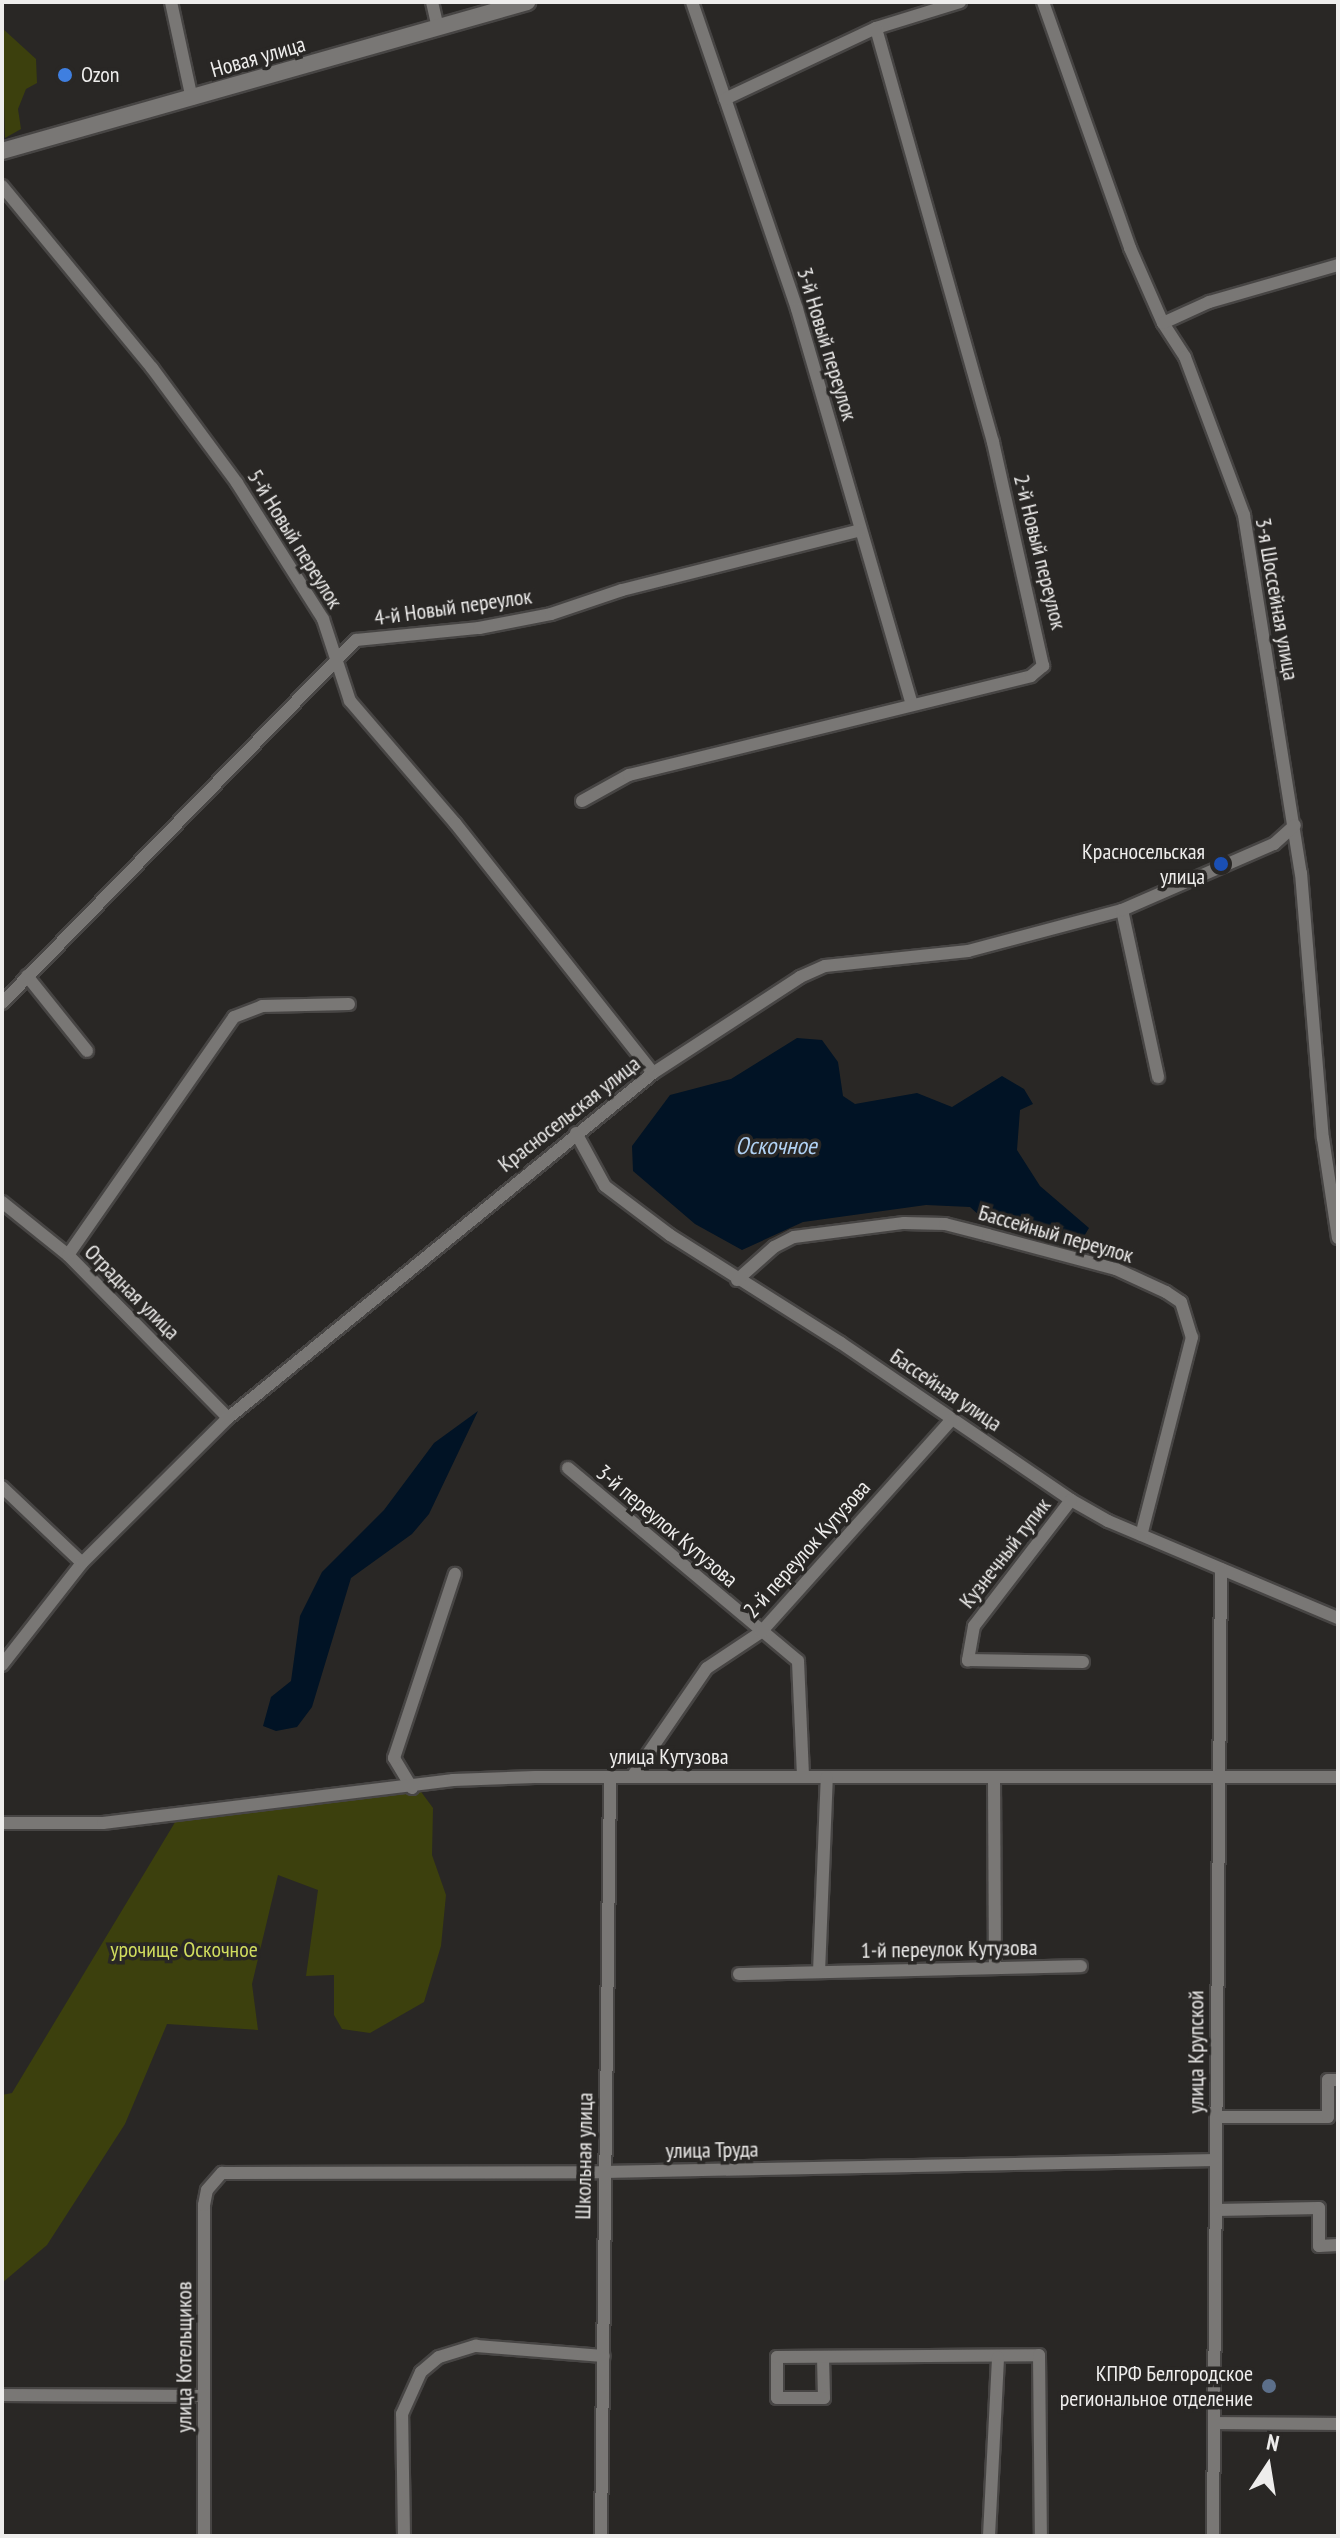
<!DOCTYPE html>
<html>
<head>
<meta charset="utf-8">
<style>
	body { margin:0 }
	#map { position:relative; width:1340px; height:2538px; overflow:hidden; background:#292725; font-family:"PT Sans Narrow",sans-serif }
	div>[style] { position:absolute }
	.green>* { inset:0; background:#3c400d }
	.water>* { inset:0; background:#011325 }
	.roads { filter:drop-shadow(2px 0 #474544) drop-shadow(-2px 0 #474544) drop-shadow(0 2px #474544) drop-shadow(0 -2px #474544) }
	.minor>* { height:12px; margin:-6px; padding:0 6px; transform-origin:6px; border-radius:6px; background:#797775 }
	.tertiary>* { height:16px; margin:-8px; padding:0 8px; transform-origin:8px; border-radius:8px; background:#797775 }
	.dots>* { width:22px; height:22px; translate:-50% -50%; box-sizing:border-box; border:4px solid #292725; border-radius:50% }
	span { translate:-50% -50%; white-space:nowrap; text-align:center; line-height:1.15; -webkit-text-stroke:7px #292725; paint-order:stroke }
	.street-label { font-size:22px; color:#eeedec }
	.poi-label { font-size:22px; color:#eeedec }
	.left { translate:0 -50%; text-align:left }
	.right { translate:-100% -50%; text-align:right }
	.park-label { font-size:22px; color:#d0dc5e }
	.water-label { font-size:24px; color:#b0d1f3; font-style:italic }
	.frame { position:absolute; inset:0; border:4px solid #eeedec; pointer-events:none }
	.north { position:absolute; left:1228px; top:2426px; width:80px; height:80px; -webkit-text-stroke:6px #292725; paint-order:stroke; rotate:12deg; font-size:22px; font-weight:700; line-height:32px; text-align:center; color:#eeedec }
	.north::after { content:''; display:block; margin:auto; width:28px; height:36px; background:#eeedec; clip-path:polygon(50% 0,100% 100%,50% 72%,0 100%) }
</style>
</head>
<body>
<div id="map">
	<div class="green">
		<i style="clip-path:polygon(2px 28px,36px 59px,37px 83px,26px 89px,18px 109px,21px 129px,5px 138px)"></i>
		<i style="clip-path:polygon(419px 1789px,433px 1808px,432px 1855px,446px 1895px,441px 1946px,424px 2002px,370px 2033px,342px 2029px,334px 2015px,334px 1975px,306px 1976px,318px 1890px,278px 1875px,252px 1984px,258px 2030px,167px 2024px,125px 2124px,47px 2245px,2px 2283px,2px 2095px,12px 2093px,180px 1814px)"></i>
	</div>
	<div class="water">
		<i style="clip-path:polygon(797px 1038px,822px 1040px,838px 1062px,843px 1096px,855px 1104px,917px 1093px,952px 1107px,1002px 1076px,1024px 1089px,1033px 1104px,1020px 1110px,1017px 1150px,1040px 1186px,1089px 1228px,1083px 1238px,991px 1226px,970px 1207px,926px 1205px,803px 1222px,742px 1250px,695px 1224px,633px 1171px,632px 1146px,670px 1095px,731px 1079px)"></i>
		<i style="clip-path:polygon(478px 1411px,429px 1514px,412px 1534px,351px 1578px,312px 1707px,297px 1727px,276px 1731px,263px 1726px,271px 1697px,291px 1681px,300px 1616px,322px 1572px,384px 1510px,434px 1443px)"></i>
	</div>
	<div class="roads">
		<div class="minor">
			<i style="left:171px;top:2px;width:99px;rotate:77.8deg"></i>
			<i style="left:432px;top:2px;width:26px;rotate:77deg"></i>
			<i style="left:692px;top:2px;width:324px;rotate:71.1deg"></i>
			<i style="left:797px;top:309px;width:409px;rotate:73.8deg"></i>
			<i style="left:1043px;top:2px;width:261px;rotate:70.5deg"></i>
			<i style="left:1130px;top:248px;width:82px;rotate:66.3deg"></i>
			<i style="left:1163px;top:323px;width:40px;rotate:57.1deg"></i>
			<i style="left:1185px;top:357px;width:169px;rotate:69.5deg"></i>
			<i style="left:1244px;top:515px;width:363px;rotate:81deg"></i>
			<i style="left:1301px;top:873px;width:266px;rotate:85.3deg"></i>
			<i style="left:1323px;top:1138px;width:101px;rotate:81.5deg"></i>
			<i style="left:725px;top:99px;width:167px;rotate:-25.2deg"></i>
			<i style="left:876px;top:28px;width:88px;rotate:-17.2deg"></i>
			<i style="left:2px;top:186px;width:236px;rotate:50.5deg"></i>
			<i style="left:152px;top:368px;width:143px;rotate:53.5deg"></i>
			<i style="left:237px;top:483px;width:161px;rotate:57.7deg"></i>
			<i style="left:323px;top:619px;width:86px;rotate:71.8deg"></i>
			<i style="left:350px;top:701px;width:161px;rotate:49.3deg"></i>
			<i style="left:455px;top:823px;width:319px;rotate:51.6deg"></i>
			<i style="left:1163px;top:323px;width:51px;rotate:-24.5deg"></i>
			<i style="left:1209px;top:302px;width:134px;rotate:-16deg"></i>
			<i style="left:582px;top:801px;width:54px;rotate:-29deg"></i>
			<i style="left:629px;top:775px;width:414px;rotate:-13.8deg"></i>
			<i style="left:1031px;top:676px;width:16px;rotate:-40deg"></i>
			<i style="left:1043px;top:666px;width:230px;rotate:-102.6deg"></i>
			<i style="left:993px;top:442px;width:430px;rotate:-105.8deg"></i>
			<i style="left:1122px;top:910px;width:171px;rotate:77.8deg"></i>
			<i style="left:27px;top:976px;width:96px;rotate:51.3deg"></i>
			<i style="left:2px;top:1003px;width:507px;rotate:-45.72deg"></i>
			<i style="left:356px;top:640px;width:124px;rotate:-5.6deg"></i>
			<i style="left:479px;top:628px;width:73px;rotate:-11deg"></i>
			<i style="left:551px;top:614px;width:75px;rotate:-18.7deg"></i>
			<i style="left:622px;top:590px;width:245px;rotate:-14.1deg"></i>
			<i style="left:576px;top:1133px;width:60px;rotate:61.3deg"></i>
			<i style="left:605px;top:1186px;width:81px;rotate:37deg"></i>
			<i style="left:670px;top:1235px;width:202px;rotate:32.3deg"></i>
			<i style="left:841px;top:1343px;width:278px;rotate:34.3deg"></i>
			<i style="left:1071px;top:1500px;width:43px;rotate:29.6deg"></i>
			<i style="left:1108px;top:1521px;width:250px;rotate:22.9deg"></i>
			<i style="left:2px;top:1202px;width:85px;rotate:38.8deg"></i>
			<i style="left:68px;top:1255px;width:228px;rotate:45.5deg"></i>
			<i style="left:68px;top:1255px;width:290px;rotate:-55.1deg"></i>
			<i style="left:234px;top:1017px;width:30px;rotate:-21deg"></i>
			<i style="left:262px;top:1006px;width:87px;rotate:-1.3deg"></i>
			<i style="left:737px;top:1280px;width:50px;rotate:-41.7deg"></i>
			<i style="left:774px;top:1247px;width:22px;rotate:-27deg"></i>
			<i style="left:794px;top:1237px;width:111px;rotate:-7.3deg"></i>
			<i style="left:904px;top:1223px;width:41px;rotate:1.4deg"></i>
			<i style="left:945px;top:1224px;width:44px;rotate:14.3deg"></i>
			<i style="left:988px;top:1235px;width:132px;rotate:14.9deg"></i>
			<i style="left:1116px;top:1269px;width:55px;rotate:24.7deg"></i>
			<i style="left:1166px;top:1292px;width:18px;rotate:34deg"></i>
			<i style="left:1181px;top:1302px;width:37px;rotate:73deg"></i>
			<i style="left:1192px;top:1337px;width:204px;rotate:104.4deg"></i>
			<i style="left:568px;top:1468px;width:300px;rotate:40deg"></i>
			<i style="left:798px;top:1661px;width:116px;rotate:87.5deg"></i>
			<i style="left:2px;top:1487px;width:110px;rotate:43.5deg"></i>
			<i style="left:1071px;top:1500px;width:159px;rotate:127.6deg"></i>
			<i style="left:974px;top:1626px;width:35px;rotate:100deg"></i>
			<i style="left:968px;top:1660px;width:115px;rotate:1deg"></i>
			<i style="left:2px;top:1665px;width:130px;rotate:-51.9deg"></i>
			<i style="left:82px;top:1563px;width:206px;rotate:-44.8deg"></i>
			<i style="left:228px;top:1418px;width:547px;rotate:-39.07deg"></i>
			<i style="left:653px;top:1073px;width:176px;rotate:-33.1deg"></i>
			<i style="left:800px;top:977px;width:27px;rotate:-24deg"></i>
			<i style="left:825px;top:966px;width:144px;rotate:-6deg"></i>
			<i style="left:968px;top:951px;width:159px;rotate:-14.9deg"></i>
			<i style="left:1122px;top:910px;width:166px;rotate:-23.5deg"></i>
			<i style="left:1274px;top:844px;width:28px;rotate:-42deg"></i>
			<i style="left:632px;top:1777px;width:132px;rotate:-55.5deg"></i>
			<i style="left:707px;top:1668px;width:65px;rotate:-33.7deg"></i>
			<i style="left:761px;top:1632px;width:286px;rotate:-48.1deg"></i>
			<i style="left:994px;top:1778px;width:190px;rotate:89.7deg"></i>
			<i style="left:412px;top:1788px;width:35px;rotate:-121deg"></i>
			<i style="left:394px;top:1758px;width:194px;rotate:-71.7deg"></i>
			<i style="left:2px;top:1823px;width:101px"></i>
			<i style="left:103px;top:1823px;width:353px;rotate:-7deg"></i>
			<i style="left:453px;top:1780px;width:82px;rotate:-2.1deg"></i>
			<i style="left:535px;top:1777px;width:803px"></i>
			<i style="left:819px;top:1972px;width:195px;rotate:-87.7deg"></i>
			<i style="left:739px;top:1974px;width:342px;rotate:-1.3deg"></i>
			<i style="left:1216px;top:2117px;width:112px"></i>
			<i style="left:1328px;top:2117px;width:37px;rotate:-90deg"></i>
			<i style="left:1328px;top:2080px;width:10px"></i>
			<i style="left:1216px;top:2210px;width:103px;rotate:-1.1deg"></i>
			<i style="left:1319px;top:2208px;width:38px;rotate:90deg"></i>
			<i style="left:1319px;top:2246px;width:19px;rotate:-3deg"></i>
			<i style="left:823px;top:2357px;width:41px;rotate:88.6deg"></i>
			<i style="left:824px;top:2398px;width:47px;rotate:180deg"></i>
			<i style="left:777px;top:2398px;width:41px;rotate:-90deg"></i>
			<i style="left:777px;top:2357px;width:262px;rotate:-0.4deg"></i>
			<i style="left:1039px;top:2355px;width:181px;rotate:89.4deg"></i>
			<i style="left:2px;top:2395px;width:202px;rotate:0.3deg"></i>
			<i style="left:1215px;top:2423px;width:123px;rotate:0.5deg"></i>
			<i style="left:204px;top:2536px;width:331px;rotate:-90deg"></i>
			<i style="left:204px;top:2205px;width:15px;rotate:-79deg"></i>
			<i style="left:207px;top:2190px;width:23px;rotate:-49deg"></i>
			<i style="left:222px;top:2173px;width:382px;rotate:-0.1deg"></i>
			<i style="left:604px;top:2172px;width:612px;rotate:-1.12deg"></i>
			<i style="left:404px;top:2536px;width:122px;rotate:-90.9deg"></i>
			<i style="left:402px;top:2414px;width:46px;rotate:-65.7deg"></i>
			<i style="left:421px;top:2372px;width:23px;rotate:-40deg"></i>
			<i style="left:439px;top:2357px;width:39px;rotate:-17deg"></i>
			<i style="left:476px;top:2346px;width:128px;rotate:4.5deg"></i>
			<i style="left:601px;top:2536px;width:759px;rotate:-89.32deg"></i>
			<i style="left:989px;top:2536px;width:179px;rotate:-87.1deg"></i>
			<i style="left:1213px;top:2536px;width:967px;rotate:-89.53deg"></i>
		</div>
		<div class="tertiary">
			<i style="left:2px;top:151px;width:546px;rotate:-15.84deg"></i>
		</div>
	</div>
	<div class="dots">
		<i style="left:65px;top:75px;background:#3f7fe0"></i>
		<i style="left:1221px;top:864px;background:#1a4fb4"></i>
		<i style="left:1269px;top:2386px;background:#5c6f8a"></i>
	</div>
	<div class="street-label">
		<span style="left:258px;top:57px;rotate:-16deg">Новая улица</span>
		<span style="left:827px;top:344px;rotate:73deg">3-й Новый переулок</span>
		<span style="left:295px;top:539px;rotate:58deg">5-й Новый переулок</span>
		<span style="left:1040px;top:552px;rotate:76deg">2-й Новый переулок</span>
		<span style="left:1277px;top:599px;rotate:80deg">3-я Шоссейная улица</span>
		<span style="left:453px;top:607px;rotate:-8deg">4-й Новый переулок</span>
		<span style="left:569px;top:1114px;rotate:-38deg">Красносельская улица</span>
		<span style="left:1056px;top:1234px;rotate:16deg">Бассейный переулок</span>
		<span style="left:132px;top:1292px;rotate:45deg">Отрадная улица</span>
		<span style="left:946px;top:1390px;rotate:34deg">Бассейная улица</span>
		<span style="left:667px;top:1526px;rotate:40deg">3-й переулок Кутузова</span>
		<span style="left:807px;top:1549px;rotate:-48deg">2-й переулок Кутузова</span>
		<span style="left:1005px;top:1553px;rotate:-52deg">Кузнечный тупик</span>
		<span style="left:669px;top:1757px">улица Кутузова</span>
		<span style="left:949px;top:1949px;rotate:-1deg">1-й переулок Кутузова</span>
		<span style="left:1196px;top:2052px;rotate:-90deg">улица Крупской</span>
		<span style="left:712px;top:2150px;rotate:-1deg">улица Труда</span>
		<span style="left:584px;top:2156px;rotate:-89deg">Школьная улица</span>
		<span style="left:184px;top:2357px;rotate:-90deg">улица Котельщиков</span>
	</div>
	<div class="poi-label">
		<span class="left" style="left:81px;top:75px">Ozon</span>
		<span class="right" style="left:1205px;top:864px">Красносельская<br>улица</span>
		<span class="right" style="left:1253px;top:2386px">КПРФ Белгородское<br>региональное отделение</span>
	</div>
	<div class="park-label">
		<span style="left:184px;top:1950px">урочище Оскочное</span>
	</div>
	<div class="water-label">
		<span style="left:776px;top:1146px">Оскочное</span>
	</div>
	<div class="frame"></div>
	<div class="north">N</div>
</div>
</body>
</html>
